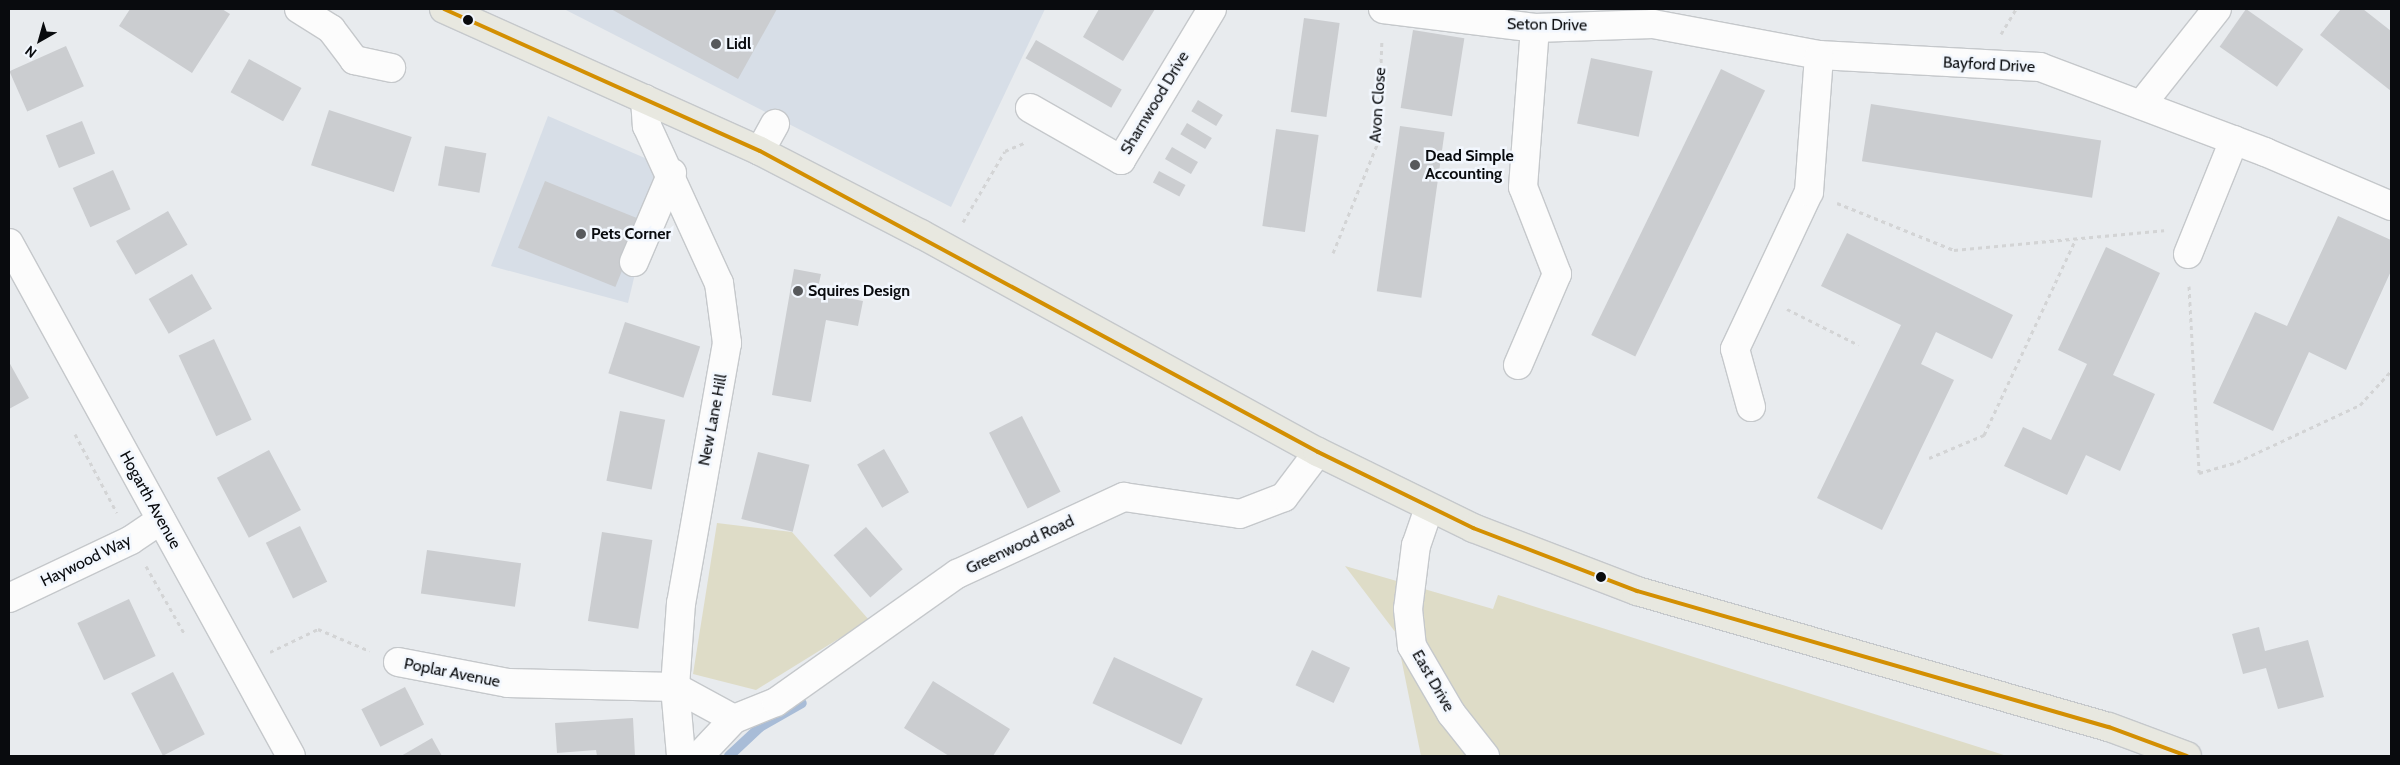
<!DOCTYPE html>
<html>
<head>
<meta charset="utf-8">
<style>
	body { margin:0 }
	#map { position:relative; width:2400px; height:765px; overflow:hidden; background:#e8ebee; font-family:Cabin,sans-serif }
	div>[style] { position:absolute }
	.built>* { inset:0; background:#d7dee7 }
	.green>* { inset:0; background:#dedcc7 }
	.stream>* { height:10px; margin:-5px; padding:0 5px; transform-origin:5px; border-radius:5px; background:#a8bcd7 }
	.building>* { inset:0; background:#cbcdd0; transform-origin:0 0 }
	.path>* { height:3px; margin-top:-1.5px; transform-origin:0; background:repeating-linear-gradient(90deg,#d3d4d5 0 4px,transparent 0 8px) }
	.roads { filter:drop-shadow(1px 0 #c5c8cb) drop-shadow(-1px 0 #c5c8cb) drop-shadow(0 1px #c5c8cb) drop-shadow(0 -1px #c5c8cb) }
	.minor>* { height:28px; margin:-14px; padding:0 14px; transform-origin:14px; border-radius:14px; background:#fcfcfc }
	.major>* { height:28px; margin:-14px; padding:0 14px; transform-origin:14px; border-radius:14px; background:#e8e8e0 }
	.bus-1>* { height:4px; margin:-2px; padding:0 2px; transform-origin:2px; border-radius:2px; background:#d38f02 }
	.dots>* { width:14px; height:14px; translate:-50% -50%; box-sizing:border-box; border:2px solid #f2f7fe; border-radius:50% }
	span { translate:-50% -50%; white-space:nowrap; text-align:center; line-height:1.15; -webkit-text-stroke:5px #f2f7fe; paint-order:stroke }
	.street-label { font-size:16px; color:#090b0e }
	.poi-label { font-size:16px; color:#090b0e; font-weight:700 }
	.left { translate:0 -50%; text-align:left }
	.frame { position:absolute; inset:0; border:10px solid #090b0e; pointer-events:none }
	.north { position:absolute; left:15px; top:15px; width:50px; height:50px; -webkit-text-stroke:4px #f2f7fe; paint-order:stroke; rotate:218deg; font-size:14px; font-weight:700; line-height:20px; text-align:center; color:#090b0e }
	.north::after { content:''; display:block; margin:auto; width:18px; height:22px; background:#090b0e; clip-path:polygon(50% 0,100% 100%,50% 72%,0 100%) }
</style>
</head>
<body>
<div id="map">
	<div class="built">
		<i style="clip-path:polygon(564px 9px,1045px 9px,951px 207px)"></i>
		<i style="clip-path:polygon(548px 116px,661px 165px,628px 303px,491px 266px)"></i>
	</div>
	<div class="green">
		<i style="clip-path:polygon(717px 523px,792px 532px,869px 620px,756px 690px,693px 674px)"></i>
		<i style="clip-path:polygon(1345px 566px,1493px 609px,1498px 595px,2007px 756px,1421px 756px,1396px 633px)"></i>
	</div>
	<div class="stream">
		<i style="left:729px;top:756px;width:42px;rotate:-43.1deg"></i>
		<i style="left:760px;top:727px;width:48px;rotate:-29.7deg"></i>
	</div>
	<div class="building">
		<i style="clip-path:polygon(130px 9px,222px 9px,230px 14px,192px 73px,119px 26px)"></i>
		<i style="clip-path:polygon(611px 9px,777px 9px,738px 79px)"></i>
		<i style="clip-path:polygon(1099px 9px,1155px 9px,1123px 61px,1083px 37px)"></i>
		<i style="left:2246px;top:9px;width:70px;height:46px;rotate:35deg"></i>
		<i style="clip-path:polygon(2341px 9px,2363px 9px,2391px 31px,2391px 91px,2320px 35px)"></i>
		<i style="left:1304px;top:18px;width:36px;height:95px;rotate:8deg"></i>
		<i style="left:1413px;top:30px;width:52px;height:79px;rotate:9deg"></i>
		<i style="left:1036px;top:40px;width:99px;height:21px;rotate:30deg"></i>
		<i style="left:66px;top:46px;width:44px;height:62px;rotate:66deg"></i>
		<i style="left:1591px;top:58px;width:63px;height:67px;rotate:12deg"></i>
		<i style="left:249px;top:59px;width:60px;height:38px;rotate:29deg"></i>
		<i style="left:1721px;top:69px;width:49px;height:296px;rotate:26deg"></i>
		<i style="left:1198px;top:100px;width:29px;height:13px;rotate:31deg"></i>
		<i style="left:1871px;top:104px;width:233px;height:58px;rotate:9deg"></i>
		<i style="left:329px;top:110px;width:87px;height:58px;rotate:18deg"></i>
		<i style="left:82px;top:121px;width:35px;height:39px;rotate:68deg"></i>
		<i style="left:1187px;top:123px;width:29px;height:13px;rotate:31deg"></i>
		<i style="left:1400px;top:126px;width:45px;height:167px;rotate:8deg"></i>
		<i style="left:1276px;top:129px;width:43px;height:98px;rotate:8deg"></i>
		<i style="left:445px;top:146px;width:42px;height:40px;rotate:10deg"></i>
		<i style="left:1172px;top:147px;width:30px;height:14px;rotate:30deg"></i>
		<i style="left:113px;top:170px;width:43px;height:44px;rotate:66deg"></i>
		<i style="left:1159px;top:171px;width:30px;height:13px;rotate:28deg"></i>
		<i style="left:545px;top:181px;width:105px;height:72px;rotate:22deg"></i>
		<i style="left:168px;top:211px;width:39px;height:60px;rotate:60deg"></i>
		<i style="clip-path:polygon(2338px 216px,2391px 240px,2391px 271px,2346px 370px,2309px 352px,2273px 431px,2213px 403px,2255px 312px,2287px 326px)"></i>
		<i style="clip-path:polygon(1847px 233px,2013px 315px,1992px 359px,1936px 332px,1921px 364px,1954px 380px,1882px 530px,1817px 498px,1901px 325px,1821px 286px)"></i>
		<i style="clip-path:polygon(2106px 247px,2160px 273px,2113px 375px,2155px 394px,2120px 471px,2086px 455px,2067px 495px,2004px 466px,2023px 427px,2051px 440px,2087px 364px,2058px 350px)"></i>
		<i style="clip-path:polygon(794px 269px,821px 274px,817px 292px,863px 301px,858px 326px,826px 320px,811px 402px,772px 395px)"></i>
		<i style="left:192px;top:274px;width:40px;height:50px;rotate:60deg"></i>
		<i style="left:625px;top:322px;width:79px;height:54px;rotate:18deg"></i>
		<i style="left:214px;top:339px;width:89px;height:39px;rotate:65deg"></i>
		<i style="clip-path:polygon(9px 362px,29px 398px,9px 409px)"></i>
		<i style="left:620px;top:411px;width:46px;height:71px;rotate:11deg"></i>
		<i style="left:1022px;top:416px;width:85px;height:37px;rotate:63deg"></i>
		<i style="left:884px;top:449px;width:50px;height:31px;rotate:60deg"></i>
		<i style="left:269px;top:450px;width:68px;height:59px;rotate:62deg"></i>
		<i style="left:758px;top:452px;width:53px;height:69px;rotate:14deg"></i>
		<i style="left:300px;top:526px;width:62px;height:38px;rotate:64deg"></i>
		<i style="left:866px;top:527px;width:56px;height:43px;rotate:49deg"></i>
		<i style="left:602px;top:532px;width:51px;height:90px;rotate:9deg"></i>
		<i style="left:427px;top:550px;width:95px;height:44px;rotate:8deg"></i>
		<i style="left:129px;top:599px;width:63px;height:57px;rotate:65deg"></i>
		<i style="clip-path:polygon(2259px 627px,2265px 651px,2308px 640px,2324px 697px,2278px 709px,2266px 668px,2243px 674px,2232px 634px)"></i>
		<i style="left:1312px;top:650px;width:42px;height:39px;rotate:25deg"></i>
		<i style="left:1114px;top:657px;width:98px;height:51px;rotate:25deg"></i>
		<i style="left:173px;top:672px;width:70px;height:47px;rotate:63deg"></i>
		<i style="clip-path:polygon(933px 681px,1010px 729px,993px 756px,949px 756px,904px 728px)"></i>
		<i style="left:405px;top:687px;width:42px;height:49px;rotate:63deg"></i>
		<i style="clip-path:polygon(633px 718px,635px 756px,597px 756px,596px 750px,557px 753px,555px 723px)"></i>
		<i style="clip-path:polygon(432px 738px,442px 756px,401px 756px)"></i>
	</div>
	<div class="path">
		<i style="left:2001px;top:34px;width:29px;rotate:-59deg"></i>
		<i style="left:1837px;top:203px;width:126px;rotate:21.9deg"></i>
		<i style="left:1954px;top:250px;width:211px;rotate:-5.4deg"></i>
		<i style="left:963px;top:222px;width:82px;rotate:-59.4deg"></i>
		<i style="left:1005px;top:151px;width:21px;rotate:-23deg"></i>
		<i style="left:1333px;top:253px;width:120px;rotate:-67.9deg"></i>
		<i style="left:1378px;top:142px;width:102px;rotate:-87.8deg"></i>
		<i style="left:2189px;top:286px;width:187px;rotate:86.9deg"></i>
		<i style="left:2199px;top:473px;width:40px;rotate:-16deg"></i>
		<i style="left:2237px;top:462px;width:136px;rotate:-24.9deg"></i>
		<i style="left:2360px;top:405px;width:46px;rotate:-47.6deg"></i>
		<i style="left:1787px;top:309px;width:80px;rotate:26.6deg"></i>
		<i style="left:75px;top:434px;width:89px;rotate:62deg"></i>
		<i style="left:1929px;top:458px;width:60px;rotate:-22.7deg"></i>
		<i style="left:1984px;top:435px;width:217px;rotate:-64.9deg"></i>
		<i style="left:146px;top:566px;width:77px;rotate:60.4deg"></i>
		<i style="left:270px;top:652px;width:53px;rotate:-25.6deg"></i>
		<i style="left:318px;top:629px;width:56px;rotate:22.9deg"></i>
	</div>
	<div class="roads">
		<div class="minor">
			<i style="left:299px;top:9px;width:38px;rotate:32deg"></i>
			<i style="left:331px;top:29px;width:39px;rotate:53deg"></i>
			<i style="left:354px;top:60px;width:38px;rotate:12deg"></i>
			<i style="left:1383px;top:9px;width:153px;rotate:7.1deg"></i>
			<i style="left:1535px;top:28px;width:118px;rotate:-1.9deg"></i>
			<i style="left:1653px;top:24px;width:169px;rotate:10.6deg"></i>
			<i style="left:1819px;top:55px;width:221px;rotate:3.1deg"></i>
			<i style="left:2040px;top:67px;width:241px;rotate:20.7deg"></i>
			<i style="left:2265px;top:152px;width:137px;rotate:23.2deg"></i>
			<i style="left:645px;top:99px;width:27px;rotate:86deg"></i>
			<i style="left:647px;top:126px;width:173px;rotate:65.4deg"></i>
			<i style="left:719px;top:283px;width:61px;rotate:82.4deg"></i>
			<i style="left:727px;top:343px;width:264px;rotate:100deg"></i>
			<i style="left:681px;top:603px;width:84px;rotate:94.1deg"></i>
			<i style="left:675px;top:687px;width:69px;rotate:85deg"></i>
			<i style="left:2141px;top:105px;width:122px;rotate:-51.6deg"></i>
			<i style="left:1030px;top:108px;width:105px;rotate:29.7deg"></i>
			<i style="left:1121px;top:160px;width:176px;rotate:-58.9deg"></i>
			<i style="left:760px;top:151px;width:31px;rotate:-61deg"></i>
			<i style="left:9px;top:243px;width:585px;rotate:61.2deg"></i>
			<i style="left:2188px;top:254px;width:123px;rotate:-68deg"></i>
			<i style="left:634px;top:262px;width:97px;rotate:-66.9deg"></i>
			<i style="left:1518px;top:365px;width:99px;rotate:-66.8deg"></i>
			<i style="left:1557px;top:274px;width:93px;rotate:-111.3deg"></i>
			<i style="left:1523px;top:187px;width:159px;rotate:-85.7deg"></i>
			<i style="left:1751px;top:407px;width:60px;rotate:-105.4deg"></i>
			<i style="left:1735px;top:349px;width:174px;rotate:-64.8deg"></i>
			<i style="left:1809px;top:192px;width:137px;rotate:-85.8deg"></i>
			<i style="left:1429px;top:508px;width:39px;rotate:109deg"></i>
			<i style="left:1416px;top:545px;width:64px;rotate:97.1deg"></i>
			<i style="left:1408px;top:609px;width:37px;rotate:84deg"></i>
			<i style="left:1412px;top:646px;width:78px;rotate:59.8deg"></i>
			<i style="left:1451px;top:713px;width:55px;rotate:51.7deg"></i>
			<i style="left:9px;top:598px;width:135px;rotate:-25.4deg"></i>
			<i style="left:131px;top:540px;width:36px;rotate:-34deg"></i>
			<i style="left:398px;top:662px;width:112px;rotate:10.8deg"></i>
			<i style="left:508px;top:683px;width:167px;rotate:1.4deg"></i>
			<i style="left:675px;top:687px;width:67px;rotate:28.5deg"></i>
			<i style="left:699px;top:756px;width:51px;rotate:-46.6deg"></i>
			<i style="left:734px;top:719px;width:45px;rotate:-22deg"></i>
			<i style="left:776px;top:702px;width:222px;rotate:-35.3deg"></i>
			<i style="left:957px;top:574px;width:184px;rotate:-24.8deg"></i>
			<i style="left:1124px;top:497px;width:117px;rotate:8.3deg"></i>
			<i style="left:1240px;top:514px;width:47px;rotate:-21.1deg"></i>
			<i style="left:1284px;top:497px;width:56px;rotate:-52.9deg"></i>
		</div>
		<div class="major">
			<i style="left:444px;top:9px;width:346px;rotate:24.2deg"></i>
			<i style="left:760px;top:151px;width:181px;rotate:27.3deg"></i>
			<i style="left:921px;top:234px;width:453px;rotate:28.8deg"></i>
			<i style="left:1318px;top:452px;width:173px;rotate:26.1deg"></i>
			<i style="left:1473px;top:528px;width:176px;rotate:21deg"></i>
			<i style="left:1637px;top:591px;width:491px;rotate:16.1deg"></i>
			<i style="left:2109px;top:727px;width:83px;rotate:20.4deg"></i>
		</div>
	</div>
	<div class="bus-1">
		<i style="left:444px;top:9px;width:346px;rotate:24.2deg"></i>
		<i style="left:760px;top:151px;width:634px;rotate:28.34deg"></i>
		<i style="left:1318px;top:452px;width:173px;rotate:26.1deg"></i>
		<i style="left:1473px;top:528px;width:176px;rotate:21deg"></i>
		<i style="left:1637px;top:591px;width:491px;rotate:16.1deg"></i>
		<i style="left:2109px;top:727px;width:83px;rotate:20.4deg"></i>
	</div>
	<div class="dots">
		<i style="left:468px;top:20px;background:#090b0e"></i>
		<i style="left:716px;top:44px;background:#57595c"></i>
		<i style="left:1415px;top:165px;background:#57595c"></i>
		<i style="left:581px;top:234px;background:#57595c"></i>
		<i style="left:798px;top:291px;background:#57595c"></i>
		<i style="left:1601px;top:577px;background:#090b0e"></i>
	</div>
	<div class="street-label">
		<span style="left:1547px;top:25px;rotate:1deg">Seton Drive</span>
		<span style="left:1989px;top:65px;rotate:3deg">Bayford Drive</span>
		<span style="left:1155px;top:103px;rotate:-59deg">Sharnwood Drive</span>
		<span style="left:1378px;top:105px;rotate:-86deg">Avon Close</span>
		<span style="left:713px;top:420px;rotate:-79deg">New Lane Hill</span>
		<span style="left:150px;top:500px;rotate:61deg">Hogarth Avenue</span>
		<span style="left:1020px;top:545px;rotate:-25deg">Greenwood Road</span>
		<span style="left:86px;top:561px;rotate:-26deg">Haywood Way</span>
		<span style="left:452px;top:673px;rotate:11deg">Poplar Avenue</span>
		<span style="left:1433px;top:681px;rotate:60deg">East Drive</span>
	</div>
	<div class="poi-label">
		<span class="left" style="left:726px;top:44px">Lidl</span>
		<span class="left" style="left:1425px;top:165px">Dead Simple<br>Accounting</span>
		<span class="left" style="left:591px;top:234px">Pets Corner</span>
		<span class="left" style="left:808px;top:291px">Squires Design</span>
	</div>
	<div class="frame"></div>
	<div class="north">N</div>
</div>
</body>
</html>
